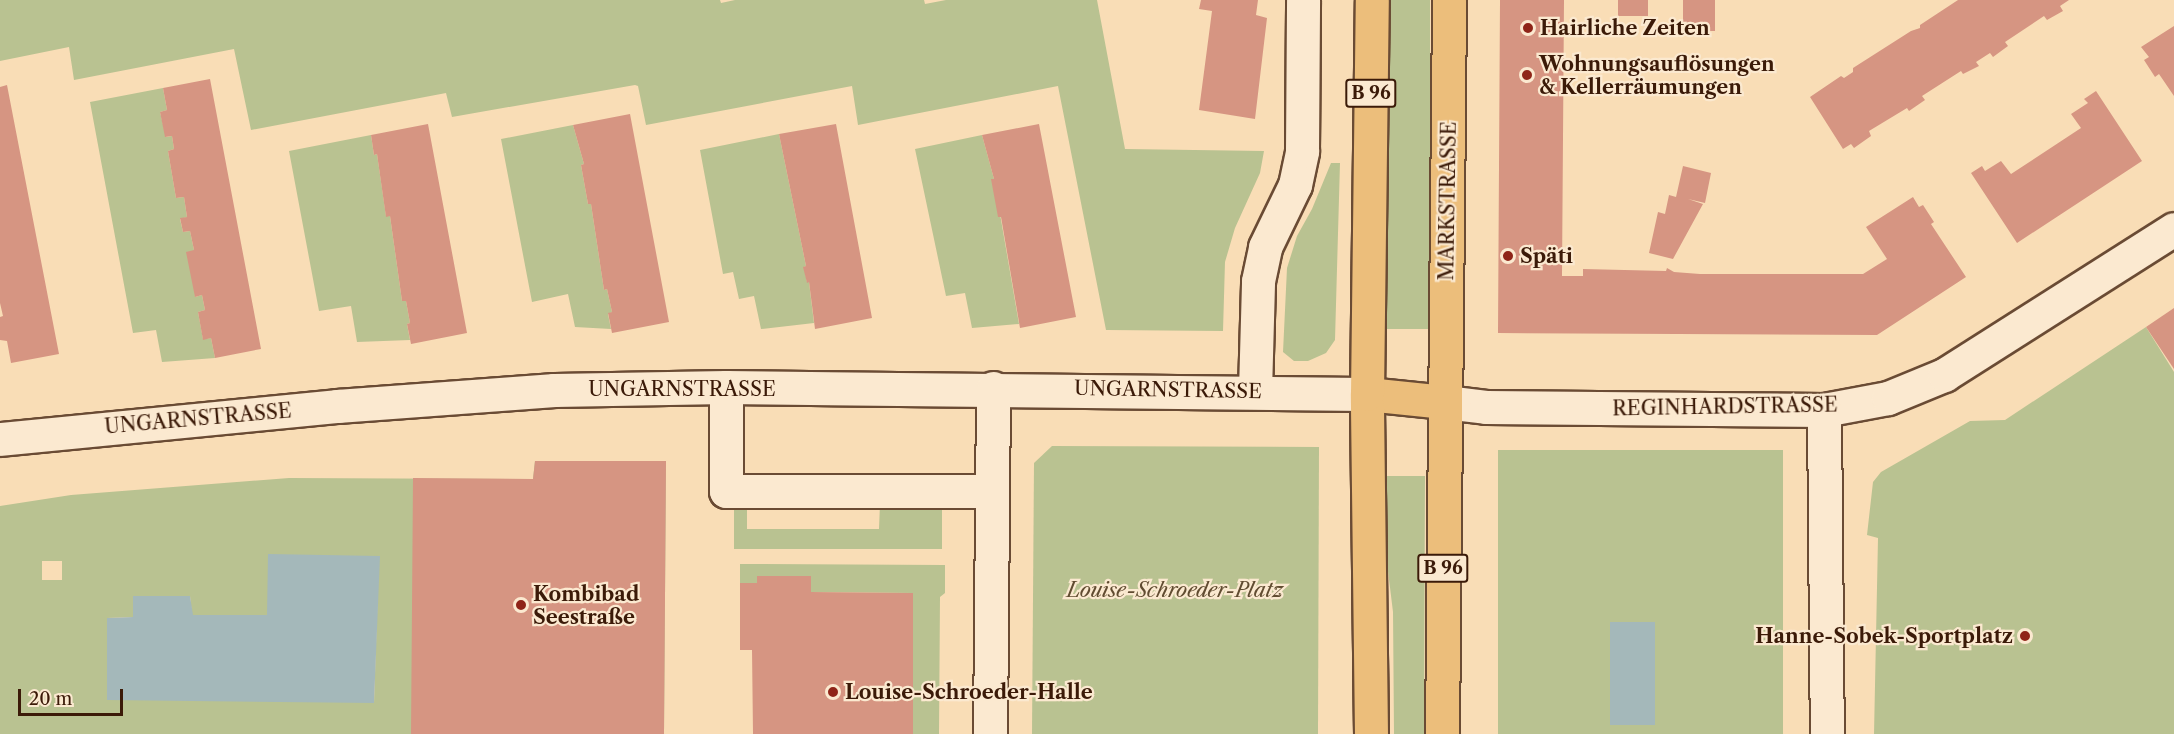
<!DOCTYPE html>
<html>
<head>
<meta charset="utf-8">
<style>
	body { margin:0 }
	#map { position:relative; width:2174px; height:734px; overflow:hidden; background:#f9ddb6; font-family:"Libre Caslon Text",serif }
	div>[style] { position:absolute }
	.green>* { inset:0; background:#b9c291; transform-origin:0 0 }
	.water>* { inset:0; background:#a4b8ba; transform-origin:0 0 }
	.building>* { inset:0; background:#d69582; transform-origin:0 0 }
	.roads { filter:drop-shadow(2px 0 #6a4b34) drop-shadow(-2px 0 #6a4b34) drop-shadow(0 2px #6a4b34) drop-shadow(0 -2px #6a4b34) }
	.minor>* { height:33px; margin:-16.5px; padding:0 16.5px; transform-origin:16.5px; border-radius:16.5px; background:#fbe9d0 }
	.major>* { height:33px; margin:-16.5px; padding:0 16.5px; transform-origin:16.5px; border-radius:16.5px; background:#ecbe7b }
	.dots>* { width:16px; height:16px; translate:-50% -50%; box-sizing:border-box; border:3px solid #fbe9d0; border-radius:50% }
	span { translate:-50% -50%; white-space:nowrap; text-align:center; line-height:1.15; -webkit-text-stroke:4.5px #fbe9d0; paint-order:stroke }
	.shield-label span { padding:2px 4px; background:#fbe9d0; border:2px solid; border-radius:4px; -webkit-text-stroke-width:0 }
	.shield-label { font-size:18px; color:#3b1a08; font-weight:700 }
	.poi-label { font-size:20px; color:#3b1a08; font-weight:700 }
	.left { translate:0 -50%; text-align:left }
	.right { translate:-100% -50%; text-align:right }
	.street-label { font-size:20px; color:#3b1a08 }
	.park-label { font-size:20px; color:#614c31; font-style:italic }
	.scale { position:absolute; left:18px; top:689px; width:105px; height:27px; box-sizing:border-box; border:3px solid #3b1a08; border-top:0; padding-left:8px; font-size:18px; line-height:21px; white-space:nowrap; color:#3b1a08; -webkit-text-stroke:4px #fbe9d0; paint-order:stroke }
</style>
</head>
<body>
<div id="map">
	<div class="green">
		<i style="clip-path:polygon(0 0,720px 0,721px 3px,735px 0,924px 0,925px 4px,946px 0,1097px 0,1125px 149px,1264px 151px,1260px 173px,1235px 228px,1225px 262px,1223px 331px,1106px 330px,1058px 86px,858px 125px,852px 86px,646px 125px,638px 86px,635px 85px,452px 117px,446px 93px,251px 130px,234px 49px,74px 80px,69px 47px,0 61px)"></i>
		<i style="left:1387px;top:0;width:43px;height:329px"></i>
		<i style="clip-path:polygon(163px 88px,167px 110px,160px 112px,166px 137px,172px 136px,174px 149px,168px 151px,176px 198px,184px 197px,187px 217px,180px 219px,183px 232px,190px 231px,194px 250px,195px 297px,202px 295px,205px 310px,198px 312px,203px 339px,211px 338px,215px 358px,162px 362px,156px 330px,133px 333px,90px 102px)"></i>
		<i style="clip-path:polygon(573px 125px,584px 164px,581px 165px,588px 204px,591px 204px,604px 290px,607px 289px,612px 312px,608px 314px,611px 329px,575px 327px,568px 294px,532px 302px,501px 139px)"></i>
		<i style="clip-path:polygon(779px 134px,806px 266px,804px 267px,807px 282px,809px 282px,814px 323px,761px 329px,754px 296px,739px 299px,733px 272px,723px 274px,700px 150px)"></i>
		<i style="clip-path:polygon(371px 135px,374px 155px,377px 154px,386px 216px,390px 216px,402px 301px,406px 301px,410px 323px,407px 324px,410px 340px,357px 342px,351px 306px,319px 311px,289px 151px)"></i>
		<i style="clip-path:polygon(982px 135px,994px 179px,1019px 324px,972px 328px,965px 293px,946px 296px,915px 149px)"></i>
		<i style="clip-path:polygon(1331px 163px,1340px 163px,1335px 340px,1326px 353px,1308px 361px,1294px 361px,1283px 352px,1287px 268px,1297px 236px,1312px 209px)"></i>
		<i style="clip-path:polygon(2146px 327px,2174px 372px,2174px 734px,1874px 734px,1878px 538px,1867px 535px,1873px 482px,1881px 472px,1970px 421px,2005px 420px)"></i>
		<i style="clip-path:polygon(1052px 446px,1319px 447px,1318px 734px,1032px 734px,1034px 463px)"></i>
		<i style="left:1498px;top:450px;width:285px;height:284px"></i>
		<i style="clip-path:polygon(evenodd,535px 461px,666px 461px,664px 734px,0 734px,0 506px,71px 495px,289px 478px,533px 479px,535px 461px,379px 556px,374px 703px,107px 618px,133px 617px,133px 596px,190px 596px,192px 615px,268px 615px,379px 556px,535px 461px,42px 561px,62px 561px,62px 580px,42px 580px,42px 561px)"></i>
		<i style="clip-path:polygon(1386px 476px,1425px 476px,1424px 734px,1394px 734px,1393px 612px,1386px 555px)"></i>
		<i style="clip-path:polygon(880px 504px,942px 504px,942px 549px,734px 549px,734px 505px,747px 506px,747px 529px,879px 529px)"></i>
		<i style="clip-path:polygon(740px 564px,945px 565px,945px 593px,940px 597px,939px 734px,913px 734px,913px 593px,811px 592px,810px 576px,757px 576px,757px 583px,740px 583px)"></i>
	</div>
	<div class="water">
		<i style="clip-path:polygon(268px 554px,380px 556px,374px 703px,107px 700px,107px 618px,133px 617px,133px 596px,190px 596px,193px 615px,267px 615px)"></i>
		<i style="left:1610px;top:622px;width:45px;height:103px"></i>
	</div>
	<div class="building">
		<i style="clip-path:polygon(1201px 0,1258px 0,1256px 15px,1267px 18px,1255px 119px,1199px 110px,1212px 11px,1199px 9px)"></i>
		<i style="clip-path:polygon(1500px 0,1564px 0,1562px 276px,1583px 276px,1583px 269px,1666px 271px,1667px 268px,1674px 272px,1700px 274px,1863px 274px,1887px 259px,1866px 227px,1913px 197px,1919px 207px,1923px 205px,1934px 222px,1931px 224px,1966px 277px,1877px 335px,1498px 333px)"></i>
		<i style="left:1618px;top:0;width:30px;height:16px"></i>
		<i style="left:1683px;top:0;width:32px;height:31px"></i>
		<i style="clip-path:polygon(1958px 0,2069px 0,2060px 6px,2063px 11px,2047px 20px,2044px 16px,2005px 42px,2008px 46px,1993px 57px,1990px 53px,1976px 62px,1979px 66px,1963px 74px,1961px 71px,1922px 96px,1925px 100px,1909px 111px,1907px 108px,1869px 131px,1871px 136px,1854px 148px,1851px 144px,1843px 149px,1810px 97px,1841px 76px,1844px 78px,1853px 72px,1853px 68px,1911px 31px,1920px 28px,1920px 25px)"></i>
		<i style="clip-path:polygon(2174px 26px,2174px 96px,2159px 74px,2155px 77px,2144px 60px,2149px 57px,2141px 47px)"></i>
		<i style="clip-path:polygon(210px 79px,261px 349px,215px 358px,211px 338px,203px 340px,198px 312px,205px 310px,202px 295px,195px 297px,186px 252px,194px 250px,190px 231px,183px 232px,180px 218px,187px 217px,184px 197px,176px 198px,168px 151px,174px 149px,172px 136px,165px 137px,160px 112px,167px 110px,163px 88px)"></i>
		<i style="clip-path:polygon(7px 85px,59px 354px,11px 363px,7px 341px,0 340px,0 317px,3px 316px,0 303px,0 87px)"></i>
		<i style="clip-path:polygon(2096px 91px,2142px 161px,2017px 243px,1971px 173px,1982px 166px,1985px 171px,2001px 161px,2011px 174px,2081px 128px,2071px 114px,2088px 103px,2084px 99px)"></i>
		<i style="clip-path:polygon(630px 114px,669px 322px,612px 333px,608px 313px,612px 312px,607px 289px,604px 290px,591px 204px,588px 204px,581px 165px,584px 164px,573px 125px)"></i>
		<i style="clip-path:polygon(428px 124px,467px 333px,411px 344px,407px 324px,410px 323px,406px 301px,402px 301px,390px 216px,386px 217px,377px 154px,374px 155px,371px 135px)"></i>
		<i style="clip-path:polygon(836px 124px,872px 318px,815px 329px,809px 282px,807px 283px,803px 267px,806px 266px,779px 134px)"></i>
		<i style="clip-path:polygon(1039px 124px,1076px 317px,1020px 328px,1001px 217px,998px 217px,991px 179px,994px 179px,982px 135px)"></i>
		<i style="clip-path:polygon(1683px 166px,1711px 173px,1705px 203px,1688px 199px,1703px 204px,1673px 259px,1649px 253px,1658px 212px,1665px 214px,1669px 195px,1676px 197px)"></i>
		<i style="clip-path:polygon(2174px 308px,2174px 369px,2146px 327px)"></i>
		<i style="clip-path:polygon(535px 461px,666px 461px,664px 734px,411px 734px,413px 478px,533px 479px)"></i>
		<i style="clip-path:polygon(757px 576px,811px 576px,811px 592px,913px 593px,913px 734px,753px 734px,752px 650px,740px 650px,740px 583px,757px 583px)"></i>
	</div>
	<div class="roads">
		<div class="minor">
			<i style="left:726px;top:387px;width:104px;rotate:90deg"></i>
			<i style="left:726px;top:491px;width:265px"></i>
			<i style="left:1255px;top:391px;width:110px;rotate:-88.4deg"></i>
			<i style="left:1258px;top:281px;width:35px;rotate:-78deg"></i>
			<i style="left:1265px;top:247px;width:69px;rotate:-64.2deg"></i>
			<i style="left:1295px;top:185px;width:35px;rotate:-78deg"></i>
			<i style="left:1302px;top:151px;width:151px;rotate:-89.6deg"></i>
			<i style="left:1445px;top:402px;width:41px;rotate:7deg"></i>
			<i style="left:1486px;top:407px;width:338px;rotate:0.5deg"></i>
			<i style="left:1824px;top:410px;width:65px;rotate:-10.6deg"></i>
			<i style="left:1888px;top:398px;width:61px;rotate:-22.3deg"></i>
			<i style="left:1944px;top:375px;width:272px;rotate:-32.4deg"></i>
			<i style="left:1824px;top:410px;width:324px;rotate:89.5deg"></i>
			<i style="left:0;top:439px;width:339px;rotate:-5.6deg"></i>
			<i style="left:337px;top:406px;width:218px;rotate:-4.2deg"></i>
			<i style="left:554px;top:390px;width:172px;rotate:-1deg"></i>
			<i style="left:726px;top:387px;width:641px;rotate:0.63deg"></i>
			<i style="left:990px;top:734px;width:346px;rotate:-89.5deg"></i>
		</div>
		<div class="major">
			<i style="left:1367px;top:394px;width:78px;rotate:5.9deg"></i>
			<i style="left:1371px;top:734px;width:340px;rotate:-90.7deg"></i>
			<i style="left:1367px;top:394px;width:394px;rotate:-89.3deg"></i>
			<i style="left:1442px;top:734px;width:734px;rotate:-89.45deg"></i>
		</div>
	</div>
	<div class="dots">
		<i style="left:1528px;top:28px;background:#8f2418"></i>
		<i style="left:1527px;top:75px;background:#8f2418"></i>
		<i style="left:1508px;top:256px;background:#8f2418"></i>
		<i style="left:521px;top:605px;background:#8f2418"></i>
		<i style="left:2025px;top:636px;background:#8f2418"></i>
		<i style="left:833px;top:692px;background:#8f2418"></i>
	</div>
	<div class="shield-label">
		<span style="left:1371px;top:93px">B 96</span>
		<span style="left:1443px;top:568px">B 96</span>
	</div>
	<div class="poi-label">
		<span class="left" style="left:1540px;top:28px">Hairliche Zeiten</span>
		<span class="left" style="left:1539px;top:76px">Wohnungsauflösungen<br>&amp; Kellerräumungen</span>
		<span class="left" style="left:1520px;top:256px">Späti</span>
		<span class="left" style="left:533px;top:606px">Kombibad<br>Seestraße</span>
		<span class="right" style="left:2013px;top:636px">Hanne-Sobek-Sportplatz</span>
		<span class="left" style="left:845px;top:692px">Louise-Schroeder-Halle</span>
	</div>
	<div class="street-label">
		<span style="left:1448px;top:201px;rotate:-89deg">MARKSTRASSE</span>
		<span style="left:682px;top:389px">UNGARNSTRASSE</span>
		<span style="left:1168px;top:390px;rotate:1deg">UNGARNSTRASSE</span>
		<span style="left:1725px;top:407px;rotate:-1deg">REGINHARDSTRASSE</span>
		<span style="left:198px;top:419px;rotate:-5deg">UNGARNSTRASSE</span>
	</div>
	<div class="park-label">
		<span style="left:1175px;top:590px">Louise-Schroeder-Platz</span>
	</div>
	<div class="scale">20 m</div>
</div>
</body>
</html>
